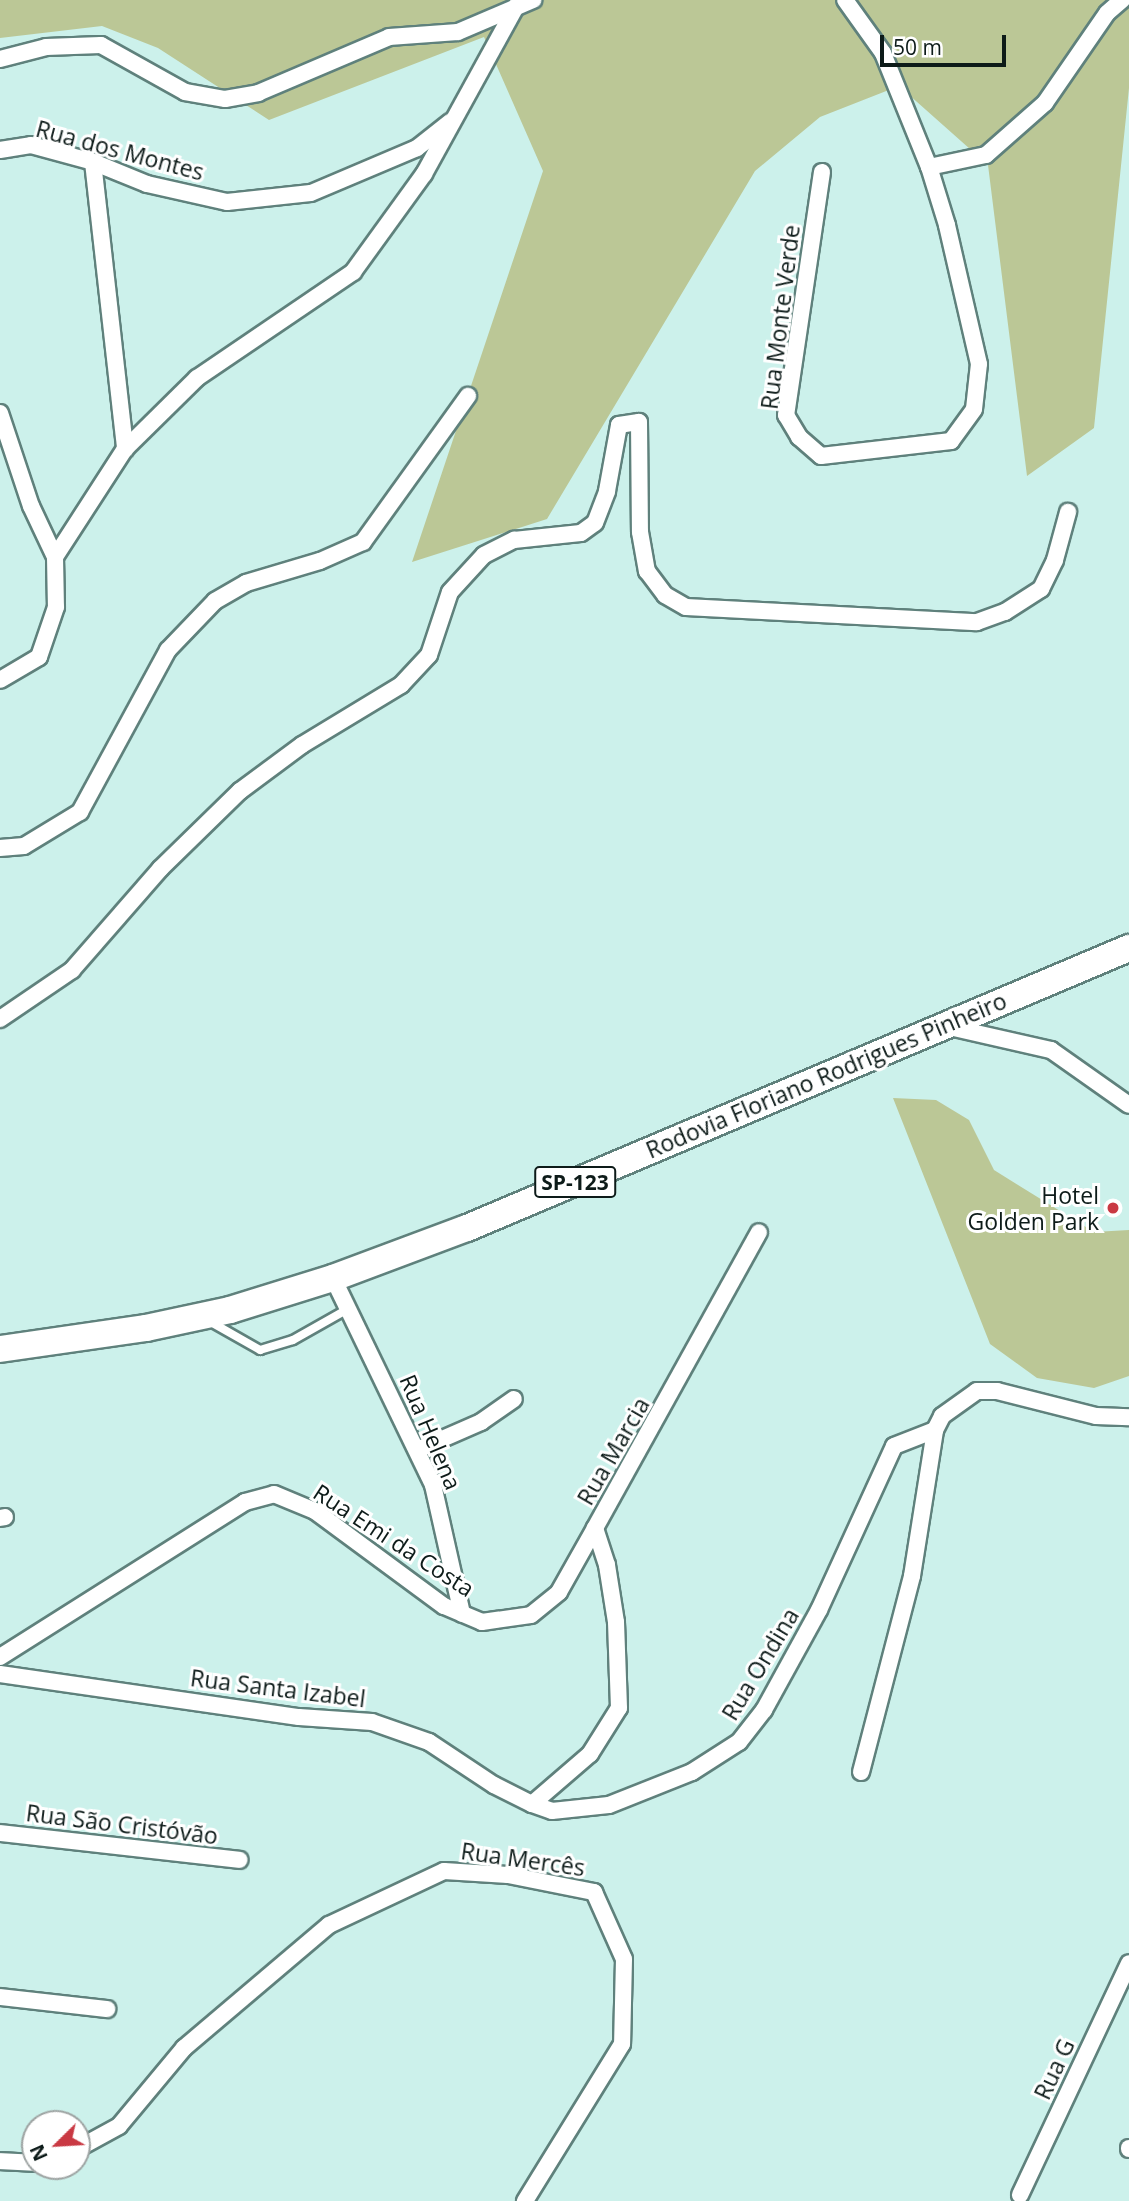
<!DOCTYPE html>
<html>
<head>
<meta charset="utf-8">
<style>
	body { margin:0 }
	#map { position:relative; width:1129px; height:2201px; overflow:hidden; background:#ccf1eb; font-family:"Open Sans",sans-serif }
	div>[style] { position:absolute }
	.green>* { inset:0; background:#bbc796 }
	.roads { filter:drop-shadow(2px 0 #5f817c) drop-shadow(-2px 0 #5f817c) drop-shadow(0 2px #5f817c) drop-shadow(0 -2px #5f817c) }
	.lane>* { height:8px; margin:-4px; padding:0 4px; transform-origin:4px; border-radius:4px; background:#fff }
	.street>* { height:16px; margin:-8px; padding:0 8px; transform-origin:8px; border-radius:8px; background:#fff }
	.primary>* { height:26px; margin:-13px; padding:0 13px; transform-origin:13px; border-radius:13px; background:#fff }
	.dots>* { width:19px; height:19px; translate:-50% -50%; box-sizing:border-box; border:4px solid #fff; border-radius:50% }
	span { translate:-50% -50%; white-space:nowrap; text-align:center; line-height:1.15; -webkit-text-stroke:6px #fff; paint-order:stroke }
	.shield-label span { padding:2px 5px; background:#fff; border:2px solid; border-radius:5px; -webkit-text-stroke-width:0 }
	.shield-label { font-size:21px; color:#0d1b19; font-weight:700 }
	.street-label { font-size:23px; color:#0d1b19 }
	.poi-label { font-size:23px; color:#0d1b19 }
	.right { translate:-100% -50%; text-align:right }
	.north { position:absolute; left:21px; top:2110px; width:70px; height:70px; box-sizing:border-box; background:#fff; border:2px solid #9ea4a3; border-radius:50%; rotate:246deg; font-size:19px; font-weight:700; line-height:28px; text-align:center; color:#0d1b19 }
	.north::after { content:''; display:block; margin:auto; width:24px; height:32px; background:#c93943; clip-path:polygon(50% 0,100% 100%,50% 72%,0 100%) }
	.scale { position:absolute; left:880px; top:35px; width:126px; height:32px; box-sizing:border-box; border:4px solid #0d1b19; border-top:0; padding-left:9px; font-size:21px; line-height:24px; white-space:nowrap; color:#0d1b19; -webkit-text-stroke:5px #fff; paint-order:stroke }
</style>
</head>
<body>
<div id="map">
	<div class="green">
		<i style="clip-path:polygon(0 0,1129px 0,1129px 88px,1094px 428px,1027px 476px,988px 165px,899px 86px,820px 117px,755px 171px,547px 519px,412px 562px,543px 171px,484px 37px,269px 120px,158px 48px,102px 26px,0 38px)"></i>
		<i style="clip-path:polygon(893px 1098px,936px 1100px,969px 1120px,994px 1170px,1094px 1232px,1129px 1230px,1129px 1376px,1094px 1388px,1037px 1378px,990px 1344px)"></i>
	</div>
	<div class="roads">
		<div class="lane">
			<i style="left:209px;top:1321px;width:59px;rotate:29.6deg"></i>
			<i style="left:260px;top:1350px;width:34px;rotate:-17deg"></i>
			<i style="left:293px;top:1340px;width:63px;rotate:-29.4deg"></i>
		</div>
		<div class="street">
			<i style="left:0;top:59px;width:48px;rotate:-14.6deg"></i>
			<i style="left:46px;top:47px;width:55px;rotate:-2.1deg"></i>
			<i style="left:101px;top:45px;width:96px;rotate:29.2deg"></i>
			<i style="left:185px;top:92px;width:41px;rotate:9.9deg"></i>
			<i style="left:225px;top:99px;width:34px;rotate:-10deg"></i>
			<i style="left:258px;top:93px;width:142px;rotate:-23.1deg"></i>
			<i style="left:389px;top:37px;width:69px;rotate:-4.1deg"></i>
			<i style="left:458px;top:32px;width:82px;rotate:-23.1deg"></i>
			<i style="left:0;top:150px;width:31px;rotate:-9deg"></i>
			<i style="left:31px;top:145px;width:64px;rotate:15.3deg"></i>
			<i style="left:93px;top:162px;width:58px;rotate:22.2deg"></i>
			<i style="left:147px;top:184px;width:82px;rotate:12.7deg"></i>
			<i style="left:227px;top:202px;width:84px;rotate:-6.1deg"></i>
			<i style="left:311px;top:193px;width:115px;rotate:-23deg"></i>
			<i style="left:417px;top:148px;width:42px;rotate:-38.2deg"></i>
			<i style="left:93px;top:162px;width:289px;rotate:83.6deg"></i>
			<i style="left:929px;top:167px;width:58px;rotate:-11.9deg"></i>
			<i style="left:986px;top:155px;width:79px;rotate:-41.4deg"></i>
			<i style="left:1045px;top:103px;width:109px;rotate:-55.4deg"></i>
			<i style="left:1107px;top:13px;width:20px;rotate:-41deg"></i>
			<i style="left:822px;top:172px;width:246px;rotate:98.4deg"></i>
			<i style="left:786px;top:415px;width:26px;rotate:59deg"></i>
			<i style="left:799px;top:437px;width:29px;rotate:41deg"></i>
			<i style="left:821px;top:456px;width:131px;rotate:-6.6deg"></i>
			<i style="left:951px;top:441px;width:39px;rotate:-54deg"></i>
			<i style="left:974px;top:409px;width:45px;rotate:-83.7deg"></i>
			<i style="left:979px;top:364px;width:143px;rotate:-103deg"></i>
			<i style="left:947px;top:225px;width:61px;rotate:-107.2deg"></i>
			<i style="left:929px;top:167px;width:123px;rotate:-112deg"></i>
			<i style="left:883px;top:53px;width:65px;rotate:-125.6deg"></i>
			<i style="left:0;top:413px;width:98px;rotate:71.6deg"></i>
			<i style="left:31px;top:506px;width:56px;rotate:64.8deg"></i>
			<i style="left:55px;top:557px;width:50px;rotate:88.9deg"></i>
			<i style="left:56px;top:607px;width:53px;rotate:108.8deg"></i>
			<i style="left:39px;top:657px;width:45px;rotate:149.5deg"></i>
			<i style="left:55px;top:557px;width:129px;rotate:-57.1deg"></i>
			<i style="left:125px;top:449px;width:101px;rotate:-44.6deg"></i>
			<i style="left:197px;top:378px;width:189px;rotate:-34.2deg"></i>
			<i style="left:353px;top:272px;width:121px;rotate:-54.1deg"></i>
			<i style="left:424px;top:174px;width:193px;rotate:-61.2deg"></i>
			<i style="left:0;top:848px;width:24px;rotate:-5deg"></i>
			<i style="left:24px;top:846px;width:66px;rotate:-31.3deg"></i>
			<i style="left:80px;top:812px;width:184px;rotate:-61.5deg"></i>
			<i style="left:168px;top:650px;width:68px;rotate:-46.2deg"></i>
			<i style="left:215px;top:601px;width:36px;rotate:-30deg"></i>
			<i style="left:246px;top:583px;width:77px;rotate:-16.6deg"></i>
			<i style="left:320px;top:561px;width:47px;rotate:-23.8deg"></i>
			<i style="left:363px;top:542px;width:180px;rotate:-54.3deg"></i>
			<i style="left:0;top:1019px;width:87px;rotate:-34.2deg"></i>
			<i style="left:72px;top:970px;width:134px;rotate:-48.9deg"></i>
			<i style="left:160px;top:869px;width:112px;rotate:-44.3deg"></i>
			<i style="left:240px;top:791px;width:77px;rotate:-36.6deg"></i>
			<i style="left:302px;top:745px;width:116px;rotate:-31.2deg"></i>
			<i style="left:401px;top:685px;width:41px;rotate:-47deg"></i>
			<i style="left:429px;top:655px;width:66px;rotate:-71.6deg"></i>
			<i style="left:450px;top:592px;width:50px;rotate:-47.4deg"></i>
			<i style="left:484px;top:555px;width:34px;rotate:-27deg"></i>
			<i style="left:514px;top:540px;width:67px;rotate:-6deg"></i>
			<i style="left:581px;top:533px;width:17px;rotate:-36deg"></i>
			<i style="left:595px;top:523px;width:34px;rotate:-69deg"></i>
			<i style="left:607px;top:491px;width:67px;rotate:-79.7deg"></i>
			<i style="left:619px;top:425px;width:20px;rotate:-9deg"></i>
			<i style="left:639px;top:422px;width:110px;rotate:89.5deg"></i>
			<i style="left:640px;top:532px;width:40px;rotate:80deg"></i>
			<i style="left:647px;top:571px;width:30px;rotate:53deg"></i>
			<i style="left:665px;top:595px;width:24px;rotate:30deg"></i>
			<i style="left:686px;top:607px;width:291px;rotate:3deg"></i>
			<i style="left:977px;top:622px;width:30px;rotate:-20deg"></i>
			<i style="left:1005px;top:612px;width:43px;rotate:-32.6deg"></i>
			<i style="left:1041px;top:589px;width:32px;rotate:-64deg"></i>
			<i style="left:1055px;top:560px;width:50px;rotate:-74.8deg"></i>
			<i style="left:945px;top:1026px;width:109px;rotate:12.8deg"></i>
			<i style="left:1051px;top:1050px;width:95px;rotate:35.2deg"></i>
			<i style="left:333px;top:1278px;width:230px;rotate:64.2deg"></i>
			<i style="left:433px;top:1485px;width:132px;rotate:77.3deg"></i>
			<i style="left:417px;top:1450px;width:70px;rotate:-23.6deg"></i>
			<i style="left:481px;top:1422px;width:40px;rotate:-34.9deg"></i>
			<i style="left:0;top:1518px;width:5px;rotate:-11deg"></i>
			<i style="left:0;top:1657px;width:290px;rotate:-32.3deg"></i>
			<i style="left:245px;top:1502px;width:30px;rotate:-15deg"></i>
			<i style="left:274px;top:1494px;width:44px;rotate:22.5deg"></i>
			<i style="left:315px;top:1511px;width:160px;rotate:36.4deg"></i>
			<i style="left:444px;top:1606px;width:41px;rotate:22.8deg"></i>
			<i style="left:482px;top:1622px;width:49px;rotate:-8.1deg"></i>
			<i style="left:531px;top:1615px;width:36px;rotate:-39deg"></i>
			<i style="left:559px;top:1592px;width:73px;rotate:-60.6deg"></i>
			<i style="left:0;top:1674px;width:302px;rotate:8.2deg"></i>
			<i style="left:299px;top:1717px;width:73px;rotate:3.9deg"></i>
			<i style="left:372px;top:1722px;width:60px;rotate:19.3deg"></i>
			<i style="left:429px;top:1742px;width:78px;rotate:33.5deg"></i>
			<i style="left:494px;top:1785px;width:42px;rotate:26.6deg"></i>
			<i style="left:532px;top:1804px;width:21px;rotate:19deg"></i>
			<i style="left:552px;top:1811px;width:57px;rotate:-6deg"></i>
			<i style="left:609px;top:1805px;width:89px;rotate:-21.7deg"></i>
			<i style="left:692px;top:1772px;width:56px;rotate:-32.6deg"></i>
			<i style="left:739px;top:1742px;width:41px;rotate:-52deg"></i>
			<i style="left:764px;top:1710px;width:114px;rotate:-61.2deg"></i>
			<i style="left:819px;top:1610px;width:180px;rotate:-65.4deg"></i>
			<i style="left:894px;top:1446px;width:44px;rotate:-21.3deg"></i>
			<i style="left:861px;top:1772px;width:203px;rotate:-75.4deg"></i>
			<i style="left:912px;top:1576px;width:148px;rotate:-81deg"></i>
			<i style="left:935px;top:1430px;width:16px;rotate:-63deg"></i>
			<i style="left:942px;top:1416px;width:43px;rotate:-35.5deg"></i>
			<i style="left:977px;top:1391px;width:20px"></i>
			<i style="left:997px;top:1391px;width:102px;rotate:14.2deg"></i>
			<i style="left:1096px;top:1416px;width:33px;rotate:2deg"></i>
			<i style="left:532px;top:1804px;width:77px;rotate:-40.8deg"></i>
			<i style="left:590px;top:1754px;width:54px;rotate:-57.8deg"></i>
			<i style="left:619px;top:1708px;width:86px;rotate:-92deg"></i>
			<i style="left:616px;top:1622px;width:58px;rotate:-99deg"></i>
			<i style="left:607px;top:1565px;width:39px;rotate:-108deg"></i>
			<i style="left:595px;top:1528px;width:338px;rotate:-61deg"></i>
			<i style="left:0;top:1833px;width:241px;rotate:6.4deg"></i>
			<i style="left:0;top:1997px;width:108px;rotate:6.4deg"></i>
			<i style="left:77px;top:2149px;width:48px;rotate:-28.7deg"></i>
			<i style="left:119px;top:2126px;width:102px;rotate:-50.2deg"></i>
			<i style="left:184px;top:2048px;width:190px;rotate:-40.3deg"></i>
			<i style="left:329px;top:1925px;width:127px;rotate:-25.2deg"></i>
			<i style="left:444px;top:1871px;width:64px;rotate:3.6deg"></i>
			<i style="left:508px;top:1875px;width:88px;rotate:11.2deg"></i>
			<i style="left:594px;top:1892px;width:73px;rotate:65.9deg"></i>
			<i style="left:624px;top:1959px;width:85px;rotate:91.3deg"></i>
			<i style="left:622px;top:2044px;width:185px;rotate:121.7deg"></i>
			<i style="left:1129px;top:2149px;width:1px;rotate:-90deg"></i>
			<i style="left:0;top:2161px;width:35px;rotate:3deg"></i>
			<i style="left:1020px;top:2195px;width:256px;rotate:-64.8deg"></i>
		</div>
		<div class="primary">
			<i style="left:0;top:1349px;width:148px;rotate:-8.2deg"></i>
			<i style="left:146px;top:1328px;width:86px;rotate:-12.1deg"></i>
			<i style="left:230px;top:1310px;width:108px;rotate:-17.3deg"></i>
			<i style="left:333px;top:1278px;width:143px;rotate:-20.5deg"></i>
			<i style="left:467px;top:1228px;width:719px;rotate:-22.93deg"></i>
		</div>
	</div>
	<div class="dots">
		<i style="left:1113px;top:1208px;background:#c93943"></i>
	</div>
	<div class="shield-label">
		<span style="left:575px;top:1182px">SP-123</span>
	</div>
	<div class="street-label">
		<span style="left:120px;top:150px;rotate:15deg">Rua dos Montes</span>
		<span style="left:780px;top:317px;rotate:-83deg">Rua Monte Verde</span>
		<span style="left:826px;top:1075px;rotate:-23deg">Rodovia Floriano Rodrigues Pinheiro</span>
		<span style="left:431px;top:1432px;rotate:67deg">Rua Helena</span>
		<span style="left:613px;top:1451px;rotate:-60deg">Rua Marcia</span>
		<span style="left:394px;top:1540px;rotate:33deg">Rua Emi da Costa</span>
		<span style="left:760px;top:1664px;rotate:-59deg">Rua Ondina</span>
		<span style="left:278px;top:1688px;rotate:7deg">Rua Santa Izabel</span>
		<span style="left:122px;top:1824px;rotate:7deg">Rua São Cristóvão</span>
		<span style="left:523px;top:1859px;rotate:8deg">Rua Mercês</span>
		<span style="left:1054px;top:2069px;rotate:-65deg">Rua G</span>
	</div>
	<div class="poi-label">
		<span class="right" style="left:1099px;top:1208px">Hotel<br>Golden Park</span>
	</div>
	<div class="north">N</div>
	<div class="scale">50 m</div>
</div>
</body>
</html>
